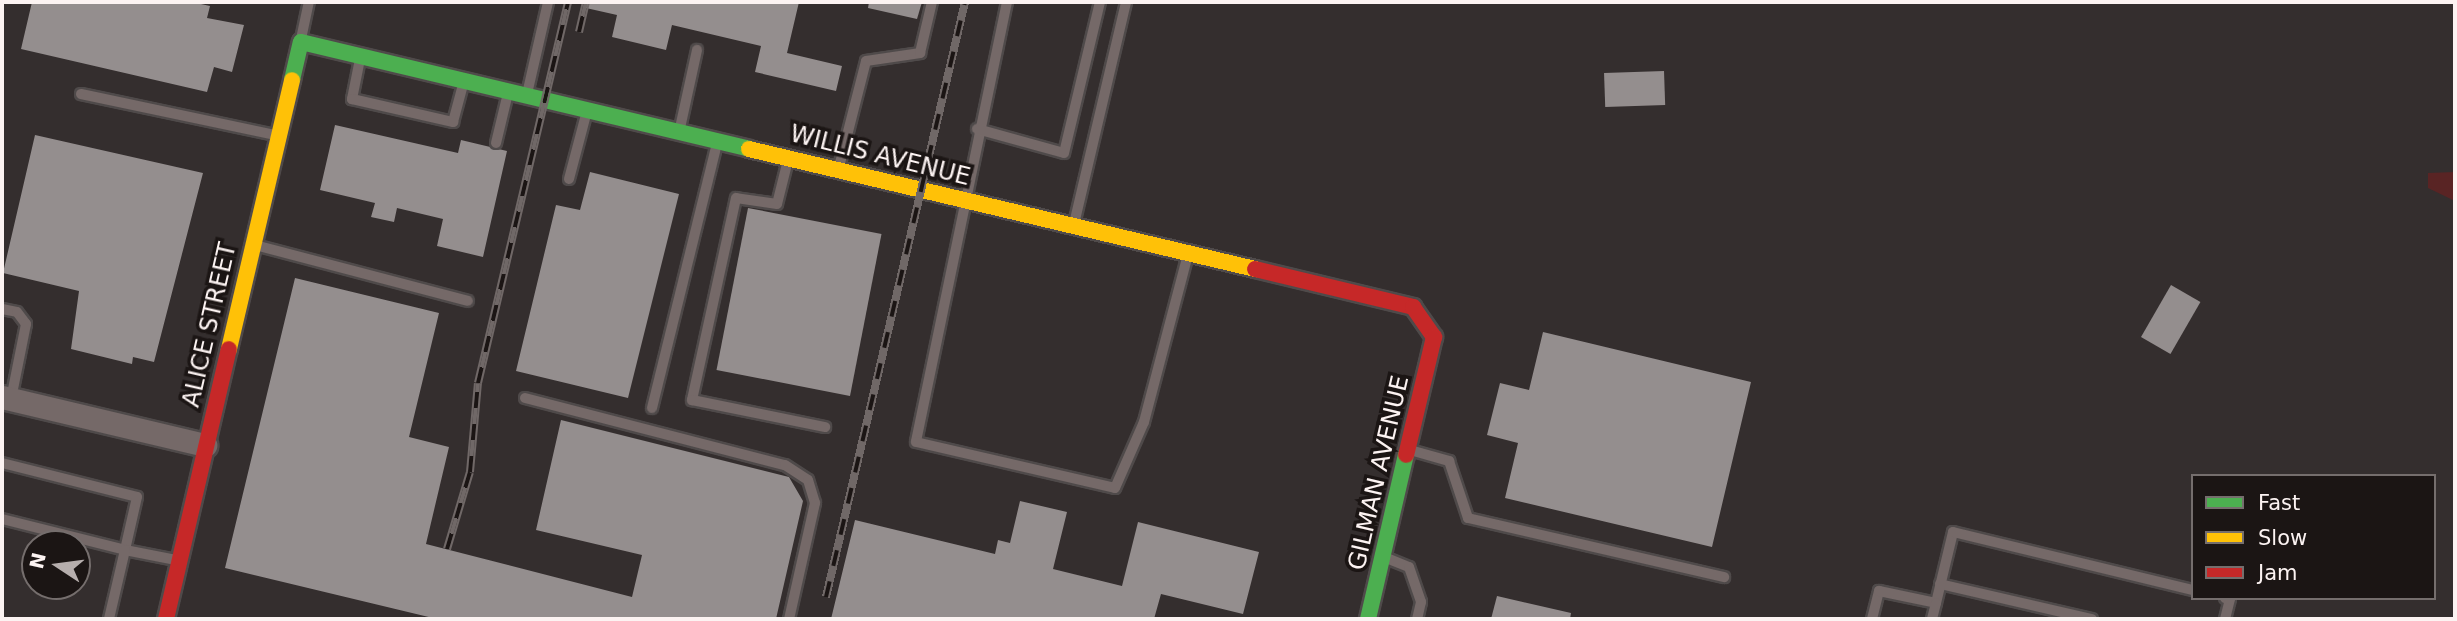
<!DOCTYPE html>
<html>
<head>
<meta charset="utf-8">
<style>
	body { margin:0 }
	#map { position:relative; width:2457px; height:621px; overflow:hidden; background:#342e2e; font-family:"DejaVu Sans",sans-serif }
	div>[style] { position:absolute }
	.green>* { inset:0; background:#592424 }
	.building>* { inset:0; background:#948e8e; transform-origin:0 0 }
	.roads { filter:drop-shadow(2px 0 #4f4a4a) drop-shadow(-2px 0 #4f4a4a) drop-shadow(0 2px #4f4a4a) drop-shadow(0 -2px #4f4a4a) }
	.lane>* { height:10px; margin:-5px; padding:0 5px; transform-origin:5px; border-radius:5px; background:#756968 }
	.street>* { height:23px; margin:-11.5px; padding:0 11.5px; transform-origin:11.5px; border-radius:11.5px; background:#756968 }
	.fast>* { height:16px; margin:-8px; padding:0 8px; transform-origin:8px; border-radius:8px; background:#4caf50 }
	.slow>* { height:16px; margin:-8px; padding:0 8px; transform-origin:8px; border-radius:8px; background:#ffc107 }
	.jam>* { height:16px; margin:-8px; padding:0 8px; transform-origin:8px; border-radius:8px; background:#c62828 }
	.rail>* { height:8px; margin-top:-4px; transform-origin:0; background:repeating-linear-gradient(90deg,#1b1514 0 16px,#706867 0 32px); box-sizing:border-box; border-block:2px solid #706867 }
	span { translate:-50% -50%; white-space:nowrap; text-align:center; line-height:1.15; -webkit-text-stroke:7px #1b1514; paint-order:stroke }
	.street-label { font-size:24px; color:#fcf3f2 }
	.frame { position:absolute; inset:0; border:4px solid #fcf3f2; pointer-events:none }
	.legend { position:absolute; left:2191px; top:474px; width:245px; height:126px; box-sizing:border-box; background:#1b1514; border:2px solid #756e6d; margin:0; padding:9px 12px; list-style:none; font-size:21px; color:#fcf3f2 }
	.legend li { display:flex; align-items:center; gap:14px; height:35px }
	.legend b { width:35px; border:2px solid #756e6d }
	.north { position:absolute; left:21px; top:530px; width:70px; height:70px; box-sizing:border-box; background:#1b1514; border:2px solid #756e6d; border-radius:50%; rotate:283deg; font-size:19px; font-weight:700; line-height:28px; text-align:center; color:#fcf3f2 }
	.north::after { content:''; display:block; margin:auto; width:24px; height:32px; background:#b6aead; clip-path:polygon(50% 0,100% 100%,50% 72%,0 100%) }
</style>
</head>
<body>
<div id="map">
	<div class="green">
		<i style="clip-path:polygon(2455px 172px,2455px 201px,2428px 188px,2428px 173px)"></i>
	</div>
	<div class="building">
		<i style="clip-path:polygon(32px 2px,192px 2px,210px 6px,207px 18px,244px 25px,232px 72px,214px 67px,207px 92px,21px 49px)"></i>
		<i style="clip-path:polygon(587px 2px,799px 2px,787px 53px,842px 66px,836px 91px,755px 72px,761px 46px,672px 25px,666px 50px,612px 37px,617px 15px,586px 8px)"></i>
		<i style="clip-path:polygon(869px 2px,922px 2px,917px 19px,868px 8px)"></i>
		<i style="left:1664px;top:71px;width:34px;height:60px;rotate:88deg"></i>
		<i style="clip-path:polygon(335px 125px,458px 153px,461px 140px,507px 151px,483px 257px,437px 246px,443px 219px,397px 208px,394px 222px,371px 217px,375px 203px,320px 190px)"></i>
		<i style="clip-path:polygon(35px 135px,203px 173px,154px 362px,133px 357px,132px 364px,71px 349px,79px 291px,3px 273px)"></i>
		<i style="clip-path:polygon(590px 172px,679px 194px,628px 398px,516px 371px,556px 205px,580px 210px)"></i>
		<i style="left:748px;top:208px;width:136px;height:165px;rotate:11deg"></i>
		<i style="clip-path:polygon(295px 278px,439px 313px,409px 437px,449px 447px,426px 544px,632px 597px,642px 555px,536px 530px,561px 420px,789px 477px,803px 501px,776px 619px,437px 619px,225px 568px)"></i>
		<i style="left:2171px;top:285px;width:34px;height:60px;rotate:30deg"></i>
		<i style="clip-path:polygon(1543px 332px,1751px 382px,1712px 547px,1505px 498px,1518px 443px,1487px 435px,1500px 383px,1529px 390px)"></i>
		<i style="clip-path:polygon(1020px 501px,1067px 512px,1053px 569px,1122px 586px,1138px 522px,1259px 552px,1243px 614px,1161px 594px,1154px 619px,831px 619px,855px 520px,995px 554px,998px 540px,1010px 543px)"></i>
		<i style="clip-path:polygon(1497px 596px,1571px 613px,1570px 619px,1491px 619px)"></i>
	</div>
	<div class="roads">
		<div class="lane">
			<i style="left:1007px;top:2px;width:449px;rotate:101.7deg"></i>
			<i style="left:916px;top:442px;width:204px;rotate:13deg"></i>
			<i style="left:1115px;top:488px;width:72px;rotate:-66.3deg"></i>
			<i style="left:1144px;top:422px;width:170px;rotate:-75.3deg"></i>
			<i style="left:301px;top:39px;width:38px;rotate:-78deg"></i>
			<i style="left:360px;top:59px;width:41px;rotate:101.3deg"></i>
			<i style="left:352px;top:99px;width:104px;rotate:12.8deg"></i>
			<i style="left:453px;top:122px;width:39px;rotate:-75deg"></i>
			<i style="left:81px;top:94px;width:199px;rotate:11.9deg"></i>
			<i style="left:527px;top:94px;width:94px;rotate:-77.1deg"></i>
			<i style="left:680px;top:128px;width:80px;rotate:-77.7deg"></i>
			<i style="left:977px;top:129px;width:90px;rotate:15.4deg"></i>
			<i style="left:1064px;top:153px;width:155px;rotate:-76.6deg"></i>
			<i style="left:496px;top:143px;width:51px;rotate:-76.5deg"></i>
			<i style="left:788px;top:160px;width:45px;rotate:104deg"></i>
			<i style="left:777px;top:204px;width:41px;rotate:-171.7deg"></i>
			<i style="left:736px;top:198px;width:207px;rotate:102.3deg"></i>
			<i style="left:692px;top:400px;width:136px;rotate:11.5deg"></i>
			<i style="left:839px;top:167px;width:109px;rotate:-75.7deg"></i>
			<i style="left:866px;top:61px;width:55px;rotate:-8.4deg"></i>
			<i style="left:920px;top:53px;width:52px;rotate:-76.8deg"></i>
			<i style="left:569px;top:179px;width:70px;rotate:-75.2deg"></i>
			<i style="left:1074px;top:224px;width:228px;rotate:-76.8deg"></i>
			<i style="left:255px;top:245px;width:220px;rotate:14.7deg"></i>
			<i style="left:2px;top:309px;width:15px;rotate:11deg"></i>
			<i style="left:17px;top:312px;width:15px;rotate:53deg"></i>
			<i style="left:26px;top:324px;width:76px;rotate:101.3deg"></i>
			<i style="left:525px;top:398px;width:268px;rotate:14.5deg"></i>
			<i style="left:785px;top:465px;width:27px;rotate:33deg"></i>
			<i style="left:808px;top:480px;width:24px;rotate:73deg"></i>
			<i style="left:815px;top:503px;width:119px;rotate:102.6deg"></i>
			<i style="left:652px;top:408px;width:273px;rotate:-76.2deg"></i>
			<i style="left:1410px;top:450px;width:41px;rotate:15.8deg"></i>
			<i style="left:1449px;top:461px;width:60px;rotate:71.6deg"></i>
			<i style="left:1468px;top:518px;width:263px;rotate:13deg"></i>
			<i style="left:2px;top:463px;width:139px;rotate:14.1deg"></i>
			<i style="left:137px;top:497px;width:54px;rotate:102.8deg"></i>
			<i style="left:125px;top:550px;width:52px;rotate:11.1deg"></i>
			<i style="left:2px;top:519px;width:127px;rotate:14.1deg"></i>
			<i style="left:125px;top:550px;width:71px;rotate:103.1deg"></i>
			<i style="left:1384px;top:557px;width:27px;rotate:22deg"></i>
			<i style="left:1409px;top:567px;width:37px;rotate:71deg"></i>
			<i style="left:1421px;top:602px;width:17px;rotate:103deg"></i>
			<i style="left:1940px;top:584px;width:156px;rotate:13deg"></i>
			<i style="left:2225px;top:598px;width:5px;rotate:11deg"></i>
			<i style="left:2230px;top:599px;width:21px;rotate:104deg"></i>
			<i style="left:1872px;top:619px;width:29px;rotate:-76deg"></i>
			<i style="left:1879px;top:591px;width:58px;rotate:11.9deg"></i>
			<i style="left:1936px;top:603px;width:73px;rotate:-76.5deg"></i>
			<i style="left:1953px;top:532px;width:247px;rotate:13.6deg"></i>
			<i style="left:1932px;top:619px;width:16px;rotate:-76deg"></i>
		</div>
		<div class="street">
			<i style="left:2px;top:397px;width:209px;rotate:13.3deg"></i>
		</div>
		<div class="fast">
			<i style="left:292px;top:80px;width:39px;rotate:-77deg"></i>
			<i style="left:301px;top:42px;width:461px;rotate:13.4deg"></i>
			<i style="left:1368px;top:619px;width:168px;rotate:-77deg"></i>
		</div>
		<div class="slow">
			<i style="left:749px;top:149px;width:520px;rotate:13.34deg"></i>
			<i style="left:229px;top:349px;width:276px;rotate:-76.8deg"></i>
		</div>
		<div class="jam">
			<i style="left:1255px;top:269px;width:163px;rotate:13.5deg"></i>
			<i style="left:1413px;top:307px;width:37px;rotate:55deg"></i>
			<i style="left:1434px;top:337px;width:121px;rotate:103.3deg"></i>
			<i style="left:166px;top:619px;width:277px;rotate:-76.9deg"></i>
		</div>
	</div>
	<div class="rail">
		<i style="left:579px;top:32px;width:31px;rotate:-77deg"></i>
		<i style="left:447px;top:549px;width:80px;rotate:-73.4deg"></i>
		<i style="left:470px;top:472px;width:89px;rotate:-84.9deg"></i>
		<i style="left:478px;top:383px;width:391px;rotate:-76.7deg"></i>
		<i style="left:826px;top:597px;width:611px;rotate:-76.85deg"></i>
	</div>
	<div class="street-label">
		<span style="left:880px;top:156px;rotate:14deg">WILLIS AVENUE</span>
		<span style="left:210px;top:325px;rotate:-77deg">ALICE STREET</span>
		<span style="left:1379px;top:473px;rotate:-77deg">GILMAN AVENUE</span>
	</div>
	<div class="frame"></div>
	<ul class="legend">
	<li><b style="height:9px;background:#4caf50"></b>Fast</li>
	<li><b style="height:9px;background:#ffc107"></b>Slow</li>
	<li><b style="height:9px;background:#c62828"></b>Jam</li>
	</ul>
	<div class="north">N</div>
</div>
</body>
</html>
